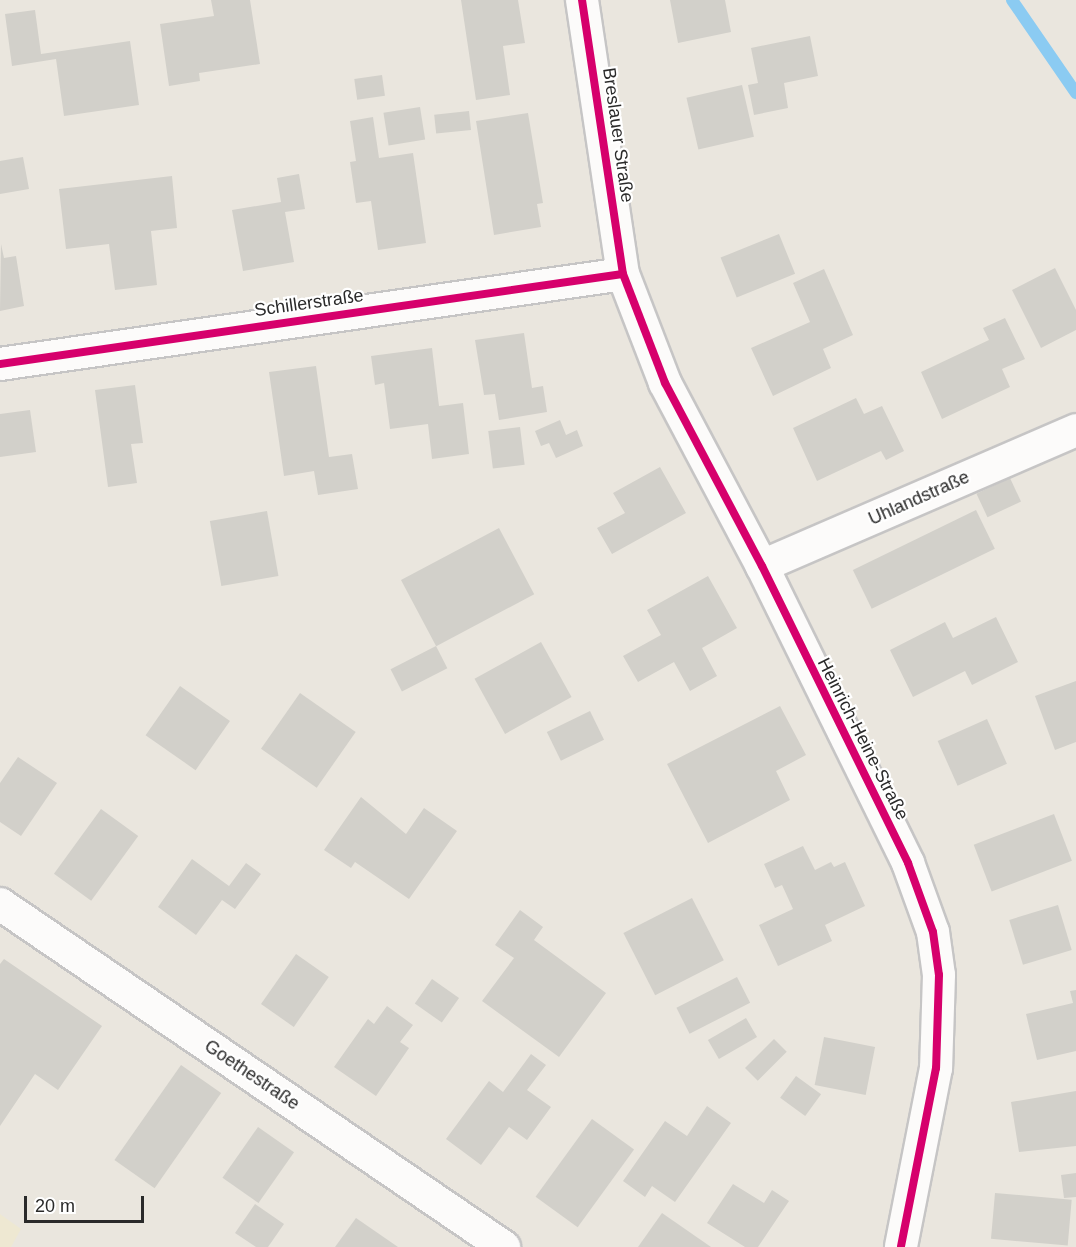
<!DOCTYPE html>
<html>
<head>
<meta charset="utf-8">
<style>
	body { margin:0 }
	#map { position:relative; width:1076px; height:1247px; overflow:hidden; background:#eae6de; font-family:Helvetica,sans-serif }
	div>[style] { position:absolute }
	.education>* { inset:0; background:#eee8d2 }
	.stream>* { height:12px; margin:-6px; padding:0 6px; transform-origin:6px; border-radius:6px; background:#8bcbf2 }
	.building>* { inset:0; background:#d2d0ca; transform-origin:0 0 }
	.roads { filter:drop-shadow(2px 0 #c6c5c5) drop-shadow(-2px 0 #c6c5c5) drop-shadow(0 2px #c6c5c5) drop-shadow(0 -2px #c6c5c5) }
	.street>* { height:32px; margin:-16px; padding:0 16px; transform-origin:16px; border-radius:16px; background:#fcfbfa }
	.cycleway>* { height:8px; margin:-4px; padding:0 4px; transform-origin:4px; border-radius:4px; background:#d6006c }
	span { translate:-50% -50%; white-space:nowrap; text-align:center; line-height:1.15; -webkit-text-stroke:4.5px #fff; paint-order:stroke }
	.street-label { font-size:18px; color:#2a2a2a }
	.scale { position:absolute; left:24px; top:1196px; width:120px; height:27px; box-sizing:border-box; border:3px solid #2a2a2a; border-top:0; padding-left:8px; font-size:18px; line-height:21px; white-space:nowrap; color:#2a2a2a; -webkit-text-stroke:4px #fff; paint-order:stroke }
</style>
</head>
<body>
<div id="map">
	<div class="education">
		<i style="clip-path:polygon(0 1214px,21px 1229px,11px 1247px,0 1247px)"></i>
	</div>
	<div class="stream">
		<i style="left:1012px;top:0;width:113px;rotate:55.5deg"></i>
	</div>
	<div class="building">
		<i style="clip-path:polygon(211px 0,250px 0,260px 64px,199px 73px,200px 81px,169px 86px,160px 24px,214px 16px)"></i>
		<i style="clip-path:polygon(461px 0,518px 0,525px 43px,503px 46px,510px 95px,476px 100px)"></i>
		<i style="clip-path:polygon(670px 0,725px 0,731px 32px,678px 43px)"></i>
		<i style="clip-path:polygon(35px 10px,41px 54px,130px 41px,139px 105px,64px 116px,56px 59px,12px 66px,5px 14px)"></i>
		<i style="clip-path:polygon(810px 36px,818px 76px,784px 83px,788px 108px,754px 115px,748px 85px,758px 83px,751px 48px)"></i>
		<i style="left:382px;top:75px;width:21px;height:28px;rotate:82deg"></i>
		<i style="left:742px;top:85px;width:53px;height:57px;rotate:77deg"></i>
		<i style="left:420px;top:107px;width:33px;height:37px;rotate:81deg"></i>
		<i style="left:469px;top:111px;width:19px;height:35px;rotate:84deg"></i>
		<i style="clip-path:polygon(528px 113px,543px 203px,537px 204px,541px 227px,494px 235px,476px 121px)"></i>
		<i style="clip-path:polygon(373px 117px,379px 158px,413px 153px,426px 243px,378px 250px,371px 201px,356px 203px,350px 162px,356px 161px,350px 121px)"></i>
		<i style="clip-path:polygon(23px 157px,29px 189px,0 194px,0 161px)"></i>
		<i style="clip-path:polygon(299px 174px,305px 209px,285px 212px,294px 262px,243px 271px,232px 210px,281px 202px,277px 178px)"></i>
		<i style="clip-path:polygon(172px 176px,177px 228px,151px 231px,157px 285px,115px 290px,109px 244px,66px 249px,59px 189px)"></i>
		<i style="left:779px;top:234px;width:43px;height:63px;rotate:68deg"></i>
		<i style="clip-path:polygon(1px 244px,4px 258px,16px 256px,24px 306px,0 311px)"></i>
		<i style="clip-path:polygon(1055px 268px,1076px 310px,1076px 330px,1041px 348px,1012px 290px)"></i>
		<i style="clip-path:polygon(824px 269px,853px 335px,823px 349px,831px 368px,773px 396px,751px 348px,810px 322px,793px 283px)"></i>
		<i style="clip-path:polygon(1005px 318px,1025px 359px,1002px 369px,1010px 387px,942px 419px,921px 372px,989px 340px,983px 328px)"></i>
		<i style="clip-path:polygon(524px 333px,532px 388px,543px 386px,547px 412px,499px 420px,495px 394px,484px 395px,475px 340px)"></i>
		<i style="clip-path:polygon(432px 348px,439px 406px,463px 403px,469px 454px,432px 459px,428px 424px,390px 429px,384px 383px,375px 385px,371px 356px)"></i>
		<i style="clip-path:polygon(316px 366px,329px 457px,352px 454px,358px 489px,318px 495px,314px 471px,284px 476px,269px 372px)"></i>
		<i style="clip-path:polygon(135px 385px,143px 443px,131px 444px,137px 483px,108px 487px,95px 390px)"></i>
		<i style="clip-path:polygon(856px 398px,864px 414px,882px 406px,904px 451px,886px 460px,881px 451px,817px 481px,793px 428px)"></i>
		<i style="clip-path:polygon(30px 410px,36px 452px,0 457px,0 414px)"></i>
		<i style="clip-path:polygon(560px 420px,566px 435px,577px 430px,583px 446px,556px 458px,549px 443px,541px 446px,535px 431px)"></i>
		<i style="left:520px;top:427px;width:38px;height:32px;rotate:83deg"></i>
		<i style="clip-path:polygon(660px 467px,686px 513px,612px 554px,597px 528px,625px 513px,613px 493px)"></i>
		<i style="left:1010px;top:478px;width:26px;height:37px;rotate:65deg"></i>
		<i style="left:976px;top:510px;width:43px;height:137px;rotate:64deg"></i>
		<i style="left:267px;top:511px;width:66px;height:58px;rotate:80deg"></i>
		<i style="left:499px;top:528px;width:75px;height:111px;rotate:62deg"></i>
		<i style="clip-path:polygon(708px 576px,737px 628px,702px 648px,717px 676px,690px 691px,674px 662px,638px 682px,623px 656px,661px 635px,647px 610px)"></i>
		<i style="clip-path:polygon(996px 617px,1018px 662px,972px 685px,965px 671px,913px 697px,890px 650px,945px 622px,953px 638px)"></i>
		<i style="left:541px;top:642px;width:63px;height:76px;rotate:61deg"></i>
		<i style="left:436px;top:646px;width:25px;height:51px;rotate:63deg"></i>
		<i style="clip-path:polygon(1076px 681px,1076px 742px,1055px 750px,1035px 696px)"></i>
		<i style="left:180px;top:686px;width:61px;height:60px;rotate:35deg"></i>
		<i style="left:300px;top:693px;width:68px;height:68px;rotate:35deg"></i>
		<i style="clip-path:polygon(780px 706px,806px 755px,776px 771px,790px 800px,708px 843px,667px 764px)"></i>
		<i style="left:590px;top:711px;width:32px;height:48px;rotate:64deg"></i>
		<i style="left:987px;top:719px;width:49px;height:54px;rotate:66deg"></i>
		<i style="clip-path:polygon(18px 757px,57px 783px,21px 836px,0 822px,0 783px)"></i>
		<i style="clip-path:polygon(361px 797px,406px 834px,424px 808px,457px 831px,409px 899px,355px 862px,351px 868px,324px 850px)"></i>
		<i style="left:101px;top:809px;width:46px;height:80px;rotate:36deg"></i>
		<i style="left:1054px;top:814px;width:50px;height:86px;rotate:69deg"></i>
		<i style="clip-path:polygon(803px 846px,815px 870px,831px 862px,834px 867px,845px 862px,865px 906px,825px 925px,832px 941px,778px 966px,759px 925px,793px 909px,782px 885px,775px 888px,764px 864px)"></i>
		<i style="clip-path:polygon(192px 859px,229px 886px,246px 863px,261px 874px,235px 909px,222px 900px,196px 935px,158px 907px)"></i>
		<i style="left:692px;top:898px;width:70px;height:77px;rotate:63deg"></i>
		<i style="left:1058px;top:905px;width:47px;height:51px;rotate:73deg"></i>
		<i style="clip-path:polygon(520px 910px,543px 927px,534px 940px,606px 993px,559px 1057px,482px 1001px,514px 958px,495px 945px)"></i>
		<i style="left:296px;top:954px;width:40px;height:61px;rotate:35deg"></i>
		<i style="clip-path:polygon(4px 959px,102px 1026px,58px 1090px,35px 1074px,0 1126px,0 964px)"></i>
		<i style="left:737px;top:977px;width:29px;height:68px;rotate:63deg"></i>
		<i style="left:432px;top:979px;width:33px;height:30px;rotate:35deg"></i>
		<i style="clip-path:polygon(1076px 990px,1076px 1051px,1037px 1060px,1026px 1014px,1073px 1003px,1070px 991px)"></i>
		<i style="clip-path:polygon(387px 1006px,413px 1025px,400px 1042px,409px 1048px,376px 1096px,334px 1067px,368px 1019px,374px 1024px)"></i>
		<i style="left:746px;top:1018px;width:22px;height:44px;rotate:60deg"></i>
		<i style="left:824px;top:1037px;width:52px;height:49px;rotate:11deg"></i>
		<i style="left:774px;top:1039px;width:18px;height:41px;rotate:45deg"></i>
		<i style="clip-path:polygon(531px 1054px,546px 1065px,527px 1090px,551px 1107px,527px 1140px,509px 1127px,481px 1165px,446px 1139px,489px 1081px,503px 1092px)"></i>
		<i style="left:181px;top:1065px;width:49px;height:116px;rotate:35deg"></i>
		<i style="left:796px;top:1076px;width:31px;height:27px;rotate:36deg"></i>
		<i style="clip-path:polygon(1076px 1091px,1076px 1146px,1019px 1152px,1011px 1102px)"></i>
		<i style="clip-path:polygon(707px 1106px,731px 1123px,675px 1202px,652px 1186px,645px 1197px,623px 1181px,665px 1121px,687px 1136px)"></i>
		<i style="left:592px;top:1119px;width:52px;height:96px;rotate:36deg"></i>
		<i style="left:258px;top:1127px;width:44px;height:62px;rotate:35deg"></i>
		<i style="clip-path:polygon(1076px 1173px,1076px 1197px,1064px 1198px,1061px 1175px)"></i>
		<i style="clip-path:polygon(733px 1184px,764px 1203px,772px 1190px,789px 1201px,758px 1247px,745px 1247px,707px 1223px)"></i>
		<i style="left:995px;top:1193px;width:77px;height:46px;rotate:5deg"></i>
		<i style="clip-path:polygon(255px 1204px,284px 1224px,268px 1247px,256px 1247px,235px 1233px)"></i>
		<i style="clip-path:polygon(662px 1213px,711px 1247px,638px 1247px)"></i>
		<i style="clip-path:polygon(356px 1218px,398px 1247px,335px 1247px)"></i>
	</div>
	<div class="roads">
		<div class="street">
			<i style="left:582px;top:0;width:277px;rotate:81.5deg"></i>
			<i style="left:623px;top:274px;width:117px;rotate:68.9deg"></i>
			<i style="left:665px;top:383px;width:207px;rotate:62.1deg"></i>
			<i style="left:762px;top:566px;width:331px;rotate:63.8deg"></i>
			<i style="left:908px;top:863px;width:73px;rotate:70.1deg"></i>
			<i style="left:933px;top:932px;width:43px;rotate:82.1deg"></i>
			<i style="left:939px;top:975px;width:93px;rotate:91.8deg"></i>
			<i style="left:936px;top:1068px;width:182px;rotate:101.1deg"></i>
			<i style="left:0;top:364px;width:629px;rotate:-8.22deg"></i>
			<i style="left:762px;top:566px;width:342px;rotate:-23.4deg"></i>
			<i style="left:0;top:904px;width:610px;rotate:34.24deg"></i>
		</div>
	</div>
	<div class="cycleway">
		<i style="left:582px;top:0;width:277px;rotate:81.5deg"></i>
		<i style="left:623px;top:274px;width:117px;rotate:68.9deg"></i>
		<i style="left:665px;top:383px;width:207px;rotate:62.1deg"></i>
		<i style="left:762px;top:566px;width:331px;rotate:63.8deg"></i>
		<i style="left:908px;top:863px;width:73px;rotate:70.1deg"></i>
		<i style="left:933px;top:932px;width:43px;rotate:82.1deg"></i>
		<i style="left:939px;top:975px;width:93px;rotate:91.8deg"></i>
		<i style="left:936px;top:1068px;width:182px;rotate:101.1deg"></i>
		<i style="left:0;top:364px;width:629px;rotate:-8.22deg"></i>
	</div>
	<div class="street-label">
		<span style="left:618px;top:135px;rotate:82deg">Breslauer Straße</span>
		<span style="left:309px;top:303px;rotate:-8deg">Schillerstraße</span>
		<span style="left:919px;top:498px;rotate:-24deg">Uhlandstraße</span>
		<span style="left:863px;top:739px;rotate:63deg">Heinrich-Heine-Straße</span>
		<span style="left:252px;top:1075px;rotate:34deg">Goethestraße</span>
	</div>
	<div class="scale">20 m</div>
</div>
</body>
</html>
